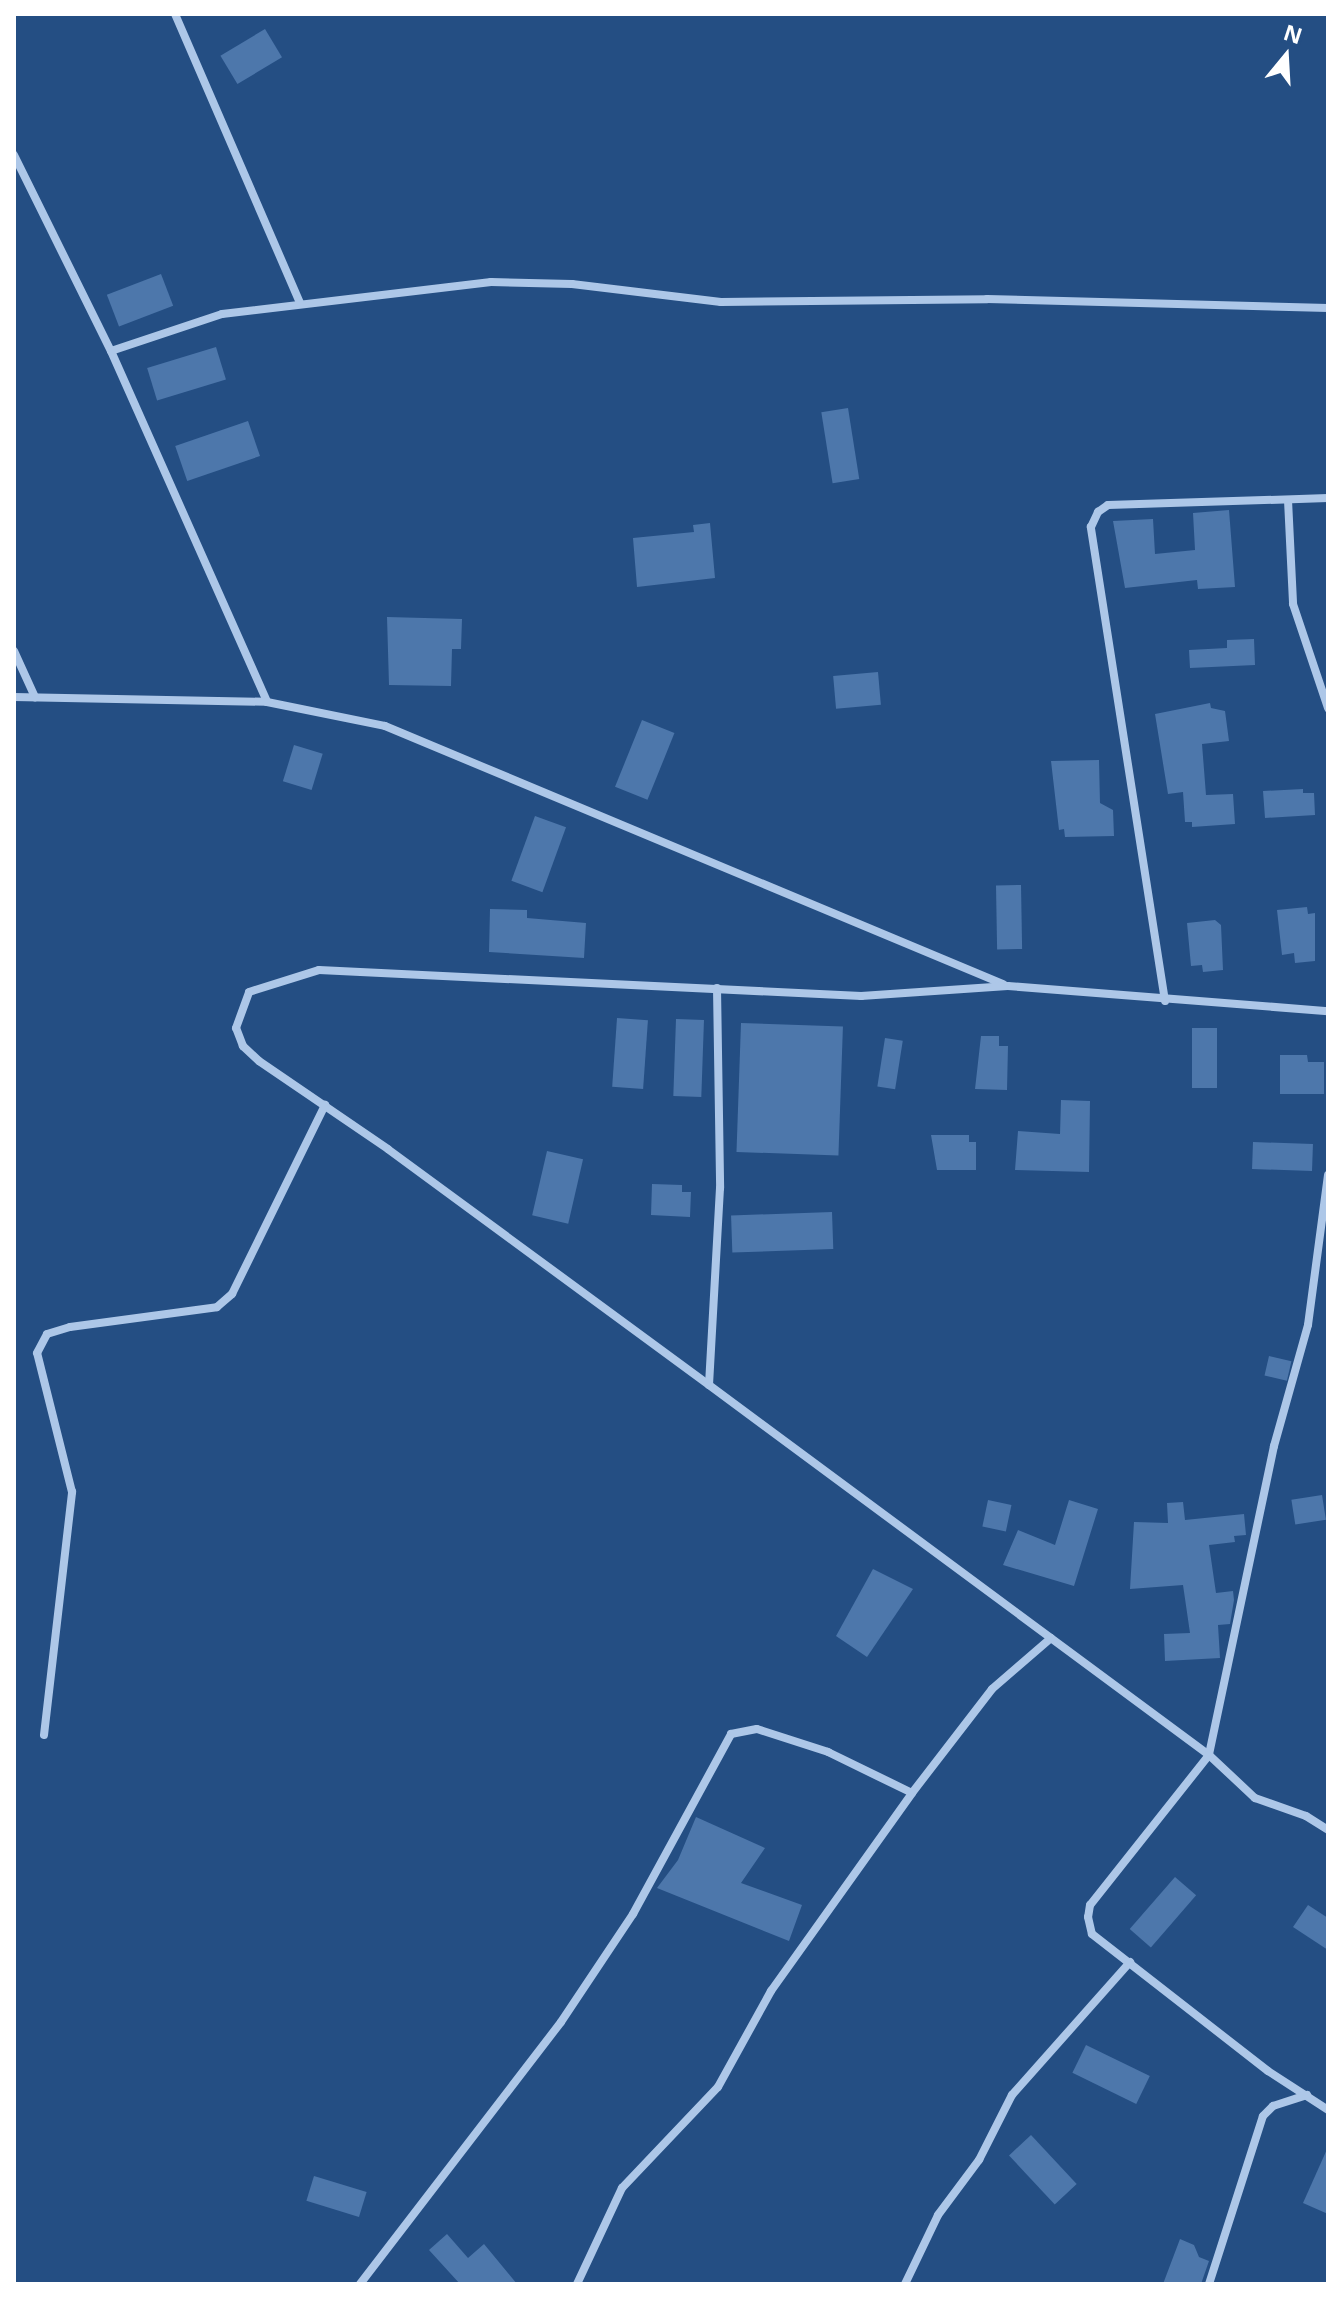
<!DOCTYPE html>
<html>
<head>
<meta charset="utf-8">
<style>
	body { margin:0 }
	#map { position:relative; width:1342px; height:2298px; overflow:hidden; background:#244e83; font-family:"Open Sans",sans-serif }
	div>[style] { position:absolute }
	.building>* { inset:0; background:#4d77ab; transform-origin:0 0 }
	.street>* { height:8px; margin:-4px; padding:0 4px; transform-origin:4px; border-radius:4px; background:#adc7e8 }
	span { translate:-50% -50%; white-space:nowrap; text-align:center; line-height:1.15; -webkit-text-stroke:7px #244e83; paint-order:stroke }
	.frame { position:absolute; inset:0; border:16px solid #fff; pointer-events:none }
	.north { position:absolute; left:1246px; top:16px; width:80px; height:80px; -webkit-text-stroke:6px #244e83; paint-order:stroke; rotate:18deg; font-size:22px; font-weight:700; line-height:32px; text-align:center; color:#fff }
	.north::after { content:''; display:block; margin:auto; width:28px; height:36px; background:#fff; clip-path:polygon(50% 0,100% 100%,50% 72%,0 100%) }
</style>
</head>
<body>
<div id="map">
	<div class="building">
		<i style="left:265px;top:29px;width:33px;height:52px;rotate:59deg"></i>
		<i style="left:161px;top:274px;width:34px;height:58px;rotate:69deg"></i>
		<i style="left:216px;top:347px;width:34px;height:72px;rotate:73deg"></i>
		<i style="left:848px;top:408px;width:72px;height:27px;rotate:81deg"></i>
		<i style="left:248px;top:421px;width:37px;height:77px;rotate:71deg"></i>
		<i style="clip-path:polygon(1229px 510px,1235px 587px,1198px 589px,1197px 580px,1125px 588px,1113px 521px,1153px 519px,1155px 554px,1195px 550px,1193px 513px)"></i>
		<i style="clip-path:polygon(710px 523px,715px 578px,637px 587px,633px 538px,694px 532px,693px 525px)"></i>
		<i style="clip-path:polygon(387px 617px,462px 619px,461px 649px,452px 649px,451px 686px,389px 685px)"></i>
		<i style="clip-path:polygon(1254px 639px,1255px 665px,1190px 668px,1189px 650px,1227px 648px,1227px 640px)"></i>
		<i style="left:878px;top:672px;width:33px;height:45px;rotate:85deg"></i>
		<i style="clip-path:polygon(1210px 703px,1211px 708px,1225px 711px,1229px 741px,1202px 744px,1206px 795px,1233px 794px,1235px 824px,1192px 827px,1192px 822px,1185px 822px,1183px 792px,1168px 794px,1155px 714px)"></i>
		<i style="left:642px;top:720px;width:35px;height:72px;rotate:22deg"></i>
		<i style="left:294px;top:745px;width:30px;height:38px;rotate:17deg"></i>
		<i style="clip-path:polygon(1099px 760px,1100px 803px,1113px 810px,1114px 836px,1065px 837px,1064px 829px,1059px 830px,1051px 761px)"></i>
		<i style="clip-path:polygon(1303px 789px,1303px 793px,1314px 793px,1315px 815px,1265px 818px,1263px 791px)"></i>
		<i style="left:535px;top:816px;width:33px;height:69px;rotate:20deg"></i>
		<i style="left:1021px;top:885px;width:64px;height:25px;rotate:89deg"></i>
		<i style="clip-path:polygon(1307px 907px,1308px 914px,1315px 913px,1315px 961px,1295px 963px,1294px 953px,1282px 955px,1277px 910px)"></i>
		<i style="clip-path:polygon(490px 909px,527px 910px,527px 918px,586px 923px,584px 958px,489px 952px)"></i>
		<i style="clip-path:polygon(1215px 920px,1221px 925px,1223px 970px,1203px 972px,1202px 965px,1191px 966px,1187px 923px)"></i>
		<i style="left:617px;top:1018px;width:31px;height:69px;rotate:4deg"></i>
		<i style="left:676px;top:1019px;width:28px;height:77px;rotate:2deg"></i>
		<i style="left:741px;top:1023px;width:102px;height:129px;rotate:2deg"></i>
		<i style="left:1192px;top:1028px;width:25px;height:60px"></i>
		<i style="clip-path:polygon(981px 1036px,999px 1036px,999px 1046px,1008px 1046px,1007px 1090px,975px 1089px)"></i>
		<i style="left:885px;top:1038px;width:18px;height:49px;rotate:9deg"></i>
		<i style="clip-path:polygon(1280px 1055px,1307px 1055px,1308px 1062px,1324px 1062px,1324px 1094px,1280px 1094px)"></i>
		<i style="clip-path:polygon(1061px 1100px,1090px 1101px,1089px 1172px,1015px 1170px,1018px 1131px,1060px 1134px)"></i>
		<i style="clip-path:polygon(931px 1135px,969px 1135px,969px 1142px,976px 1142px,976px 1170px,937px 1170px)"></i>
		<i style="left:1253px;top:1142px;width:60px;height:27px;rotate:2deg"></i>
		<i style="left:547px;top:1151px;width:37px;height:66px;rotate:13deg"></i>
		<i style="clip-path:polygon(652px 1184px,682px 1185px,682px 1192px,691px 1192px,690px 1217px,651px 1215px)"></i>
		<i style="left:832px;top:1212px;width:37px;height:101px;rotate:88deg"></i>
		<i style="left:1269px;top:1356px;width:23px;height:20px;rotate:13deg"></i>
		<i style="left:1322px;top:1495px;width:25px;height:31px;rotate:81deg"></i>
		<i style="left:988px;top:1500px;width:24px;height:27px;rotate:12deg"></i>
		<i style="clip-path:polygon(1069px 1500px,1098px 1509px,1074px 1586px,1003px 1565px,1018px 1530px,1055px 1545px)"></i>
		<i style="clip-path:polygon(1183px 1502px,1185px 1520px,1244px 1514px,1246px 1535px,1234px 1536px,1235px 1542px,1209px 1545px,1216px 1593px,1233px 1591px,1234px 1600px,1230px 1624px,1218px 1625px,1220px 1658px,1165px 1661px,1164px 1634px,1190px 1633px,1183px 1585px,1130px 1589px,1134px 1522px,1168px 1523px,1167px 1503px)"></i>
		<i style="clip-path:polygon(873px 1569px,913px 1589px,867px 1657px,836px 1636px)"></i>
		<i style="clip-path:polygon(696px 1817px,765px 1848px,741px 1883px,802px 1905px,789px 1941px,657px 1888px,678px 1860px)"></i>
		<i style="left:1175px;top:1877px;width:28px;height:69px;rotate:41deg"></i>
		<i style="clip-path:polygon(1308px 1905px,1328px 1918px,1328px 1950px,1293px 1927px)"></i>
		<i style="left:1086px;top:2045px;width:71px;height:31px;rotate:26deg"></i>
		<i style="left:1031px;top:2135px;width:67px;height:30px;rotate:47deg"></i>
		<i style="clip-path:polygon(1328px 2147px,1328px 2214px,1303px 2203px)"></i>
		<i style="left:314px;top:2176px;width:55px;height:26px;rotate:17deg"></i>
		<i style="clip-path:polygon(447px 2234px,468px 2258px,484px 2244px,517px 2284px,460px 2284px,429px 2250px)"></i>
		<i style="clip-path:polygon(1180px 2239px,1194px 2245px,1199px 2257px,1209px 2261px,1201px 2284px,1163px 2284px)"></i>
	</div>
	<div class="street">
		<i style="left:175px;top:14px;width:315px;rotate:66.6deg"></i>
		<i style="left:14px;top:155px;width:219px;rotate:63.7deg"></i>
		<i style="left:111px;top:351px;width:384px;rotate:66deg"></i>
		<i style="left:111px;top:351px;width:117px;rotate:-18.4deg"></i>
		<i style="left:222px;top:314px;width:271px;rotate:-6.8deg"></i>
		<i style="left:491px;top:282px;width:81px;rotate:1.4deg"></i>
		<i style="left:572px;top:284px;width:150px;rotate:6.9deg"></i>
		<i style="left:721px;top:302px;width:266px;rotate:-0.6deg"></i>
		<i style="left:987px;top:299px;width:341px;rotate:1.5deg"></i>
		<i style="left:1288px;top:500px;width:104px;rotate:87.2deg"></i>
		<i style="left:1293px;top:604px;width:110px;rotate:71.4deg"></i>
		<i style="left:14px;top:651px;width:51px;rotate:65.5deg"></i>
		<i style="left:14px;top:697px;width:253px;rotate:1.1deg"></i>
		<i style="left:267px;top:702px;width:120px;rotate:11.5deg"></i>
		<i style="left:385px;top:726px;width:670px;rotate:22.66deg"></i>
		<i style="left:717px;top:988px;width:200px;rotate:89.1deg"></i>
		<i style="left:720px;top:1188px;width:197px;rotate:93.2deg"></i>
		<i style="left:709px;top:1385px;width:622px;rotate:36.5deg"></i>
		<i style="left:1209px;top:1755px;width:63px;rotate:43.1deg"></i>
		<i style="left:1255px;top:1798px;width:54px;rotate:19.4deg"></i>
		<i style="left:1306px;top:1816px;width:26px;rotate:32deg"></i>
		<i style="left:1165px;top:1001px;width:480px;rotate:-98.9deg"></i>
		<i style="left:1091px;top:527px;width:17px;rotate:-65deg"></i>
		<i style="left:1098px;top:512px;width:12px;rotate:-35deg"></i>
		<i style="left:1108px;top:505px;width:220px;rotate:-1.8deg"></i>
		<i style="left:1328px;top:1175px;width:151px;rotate:97.6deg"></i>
		<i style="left:1308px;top:1325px;width:126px;rotate:105.7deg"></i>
		<i style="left:1274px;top:1446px;width:316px;rotate:101.9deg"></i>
		<i style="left:1209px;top:1755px;width:191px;rotate:128.4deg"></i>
		<i style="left:1090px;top:1905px;width:12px;rotate:99deg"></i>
		<i style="left:1088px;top:1917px;width:17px;rotate:77deg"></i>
		<i style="left:1092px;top:1934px;width:223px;rotate:37.9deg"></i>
		<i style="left:1268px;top:2071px;width:72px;rotate:33deg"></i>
		<i style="left:709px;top:1385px;width:398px;rotate:-143.7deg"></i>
		<i style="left:388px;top:1149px;width:156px;rotate:-145.7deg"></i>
		<i style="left:259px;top:1061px;width:22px;rotate:-137deg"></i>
		<i style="left:243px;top:1046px;width:19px;rotate:-111deg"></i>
		<i style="left:236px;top:1028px;width:38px;rotate:-70deg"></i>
		<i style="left:249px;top:992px;width:73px;rotate:-17.4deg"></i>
		<i style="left:319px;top:970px;width:543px;rotate:2.75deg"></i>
		<i style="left:861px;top:996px;width:147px;rotate:-3.9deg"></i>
		<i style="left:1008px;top:986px;width:321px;rotate:4.5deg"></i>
		<i style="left:44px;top:1735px;width:245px;rotate:-83.4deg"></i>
		<i style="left:72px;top:1492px;width:143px;rotate:-104.1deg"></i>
		<i style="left:37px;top:1353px;width:21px;rotate:-62deg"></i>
		<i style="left:47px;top:1334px;width:24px;rotate:-17deg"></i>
		<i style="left:70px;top:1327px;width:148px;rotate:-7.7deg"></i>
		<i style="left:217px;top:1307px;width:20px;rotate:-41deg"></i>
		<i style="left:232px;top:1294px;width:211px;rotate:-63.8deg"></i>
		<i style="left:360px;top:2284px;width:330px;rotate:-52.5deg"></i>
		<i style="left:561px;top:2022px;width:130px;rotate:-56.3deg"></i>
		<i style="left:633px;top:1914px;width:205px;rotate:-61.4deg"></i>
		<i style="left:731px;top:1734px;width:26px;rotate:-11deg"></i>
		<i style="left:757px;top:1729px;width:75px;rotate:17.9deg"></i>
		<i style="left:828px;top:1752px;width:93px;rotate:26deg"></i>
		<i style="left:577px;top:2284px;width:106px;rotate:-64.9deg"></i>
		<i style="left:622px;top:2188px;width:139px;rotate:-46.5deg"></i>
		<i style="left:718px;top:2087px;width:110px;rotate:-61.1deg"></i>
		<i style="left:771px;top:1991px;width:243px;rotate:-54.5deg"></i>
		<i style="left:912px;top:1793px;width:131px;rotate:-52.4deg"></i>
		<i style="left:992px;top:1689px;width:78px;rotate:-40.8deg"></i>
		<i style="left:905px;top:2284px;width:76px;rotate:-64.4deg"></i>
		<i style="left:938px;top:2215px;width:69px;rotate:-53.3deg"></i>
		<i style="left:979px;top:2160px;width:73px;rotate:-63.1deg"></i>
		<i style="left:1012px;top:2095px;width:178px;rotate:-48.4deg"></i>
		<i style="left:1209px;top:2284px;width:176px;rotate:-72.2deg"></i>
		<i style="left:1263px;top:2116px;width:14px;rotate:-45deg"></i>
		<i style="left:1273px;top:2106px;width:36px;rotate:-18deg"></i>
	</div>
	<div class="frame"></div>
	<div class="north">N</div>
</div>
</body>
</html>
